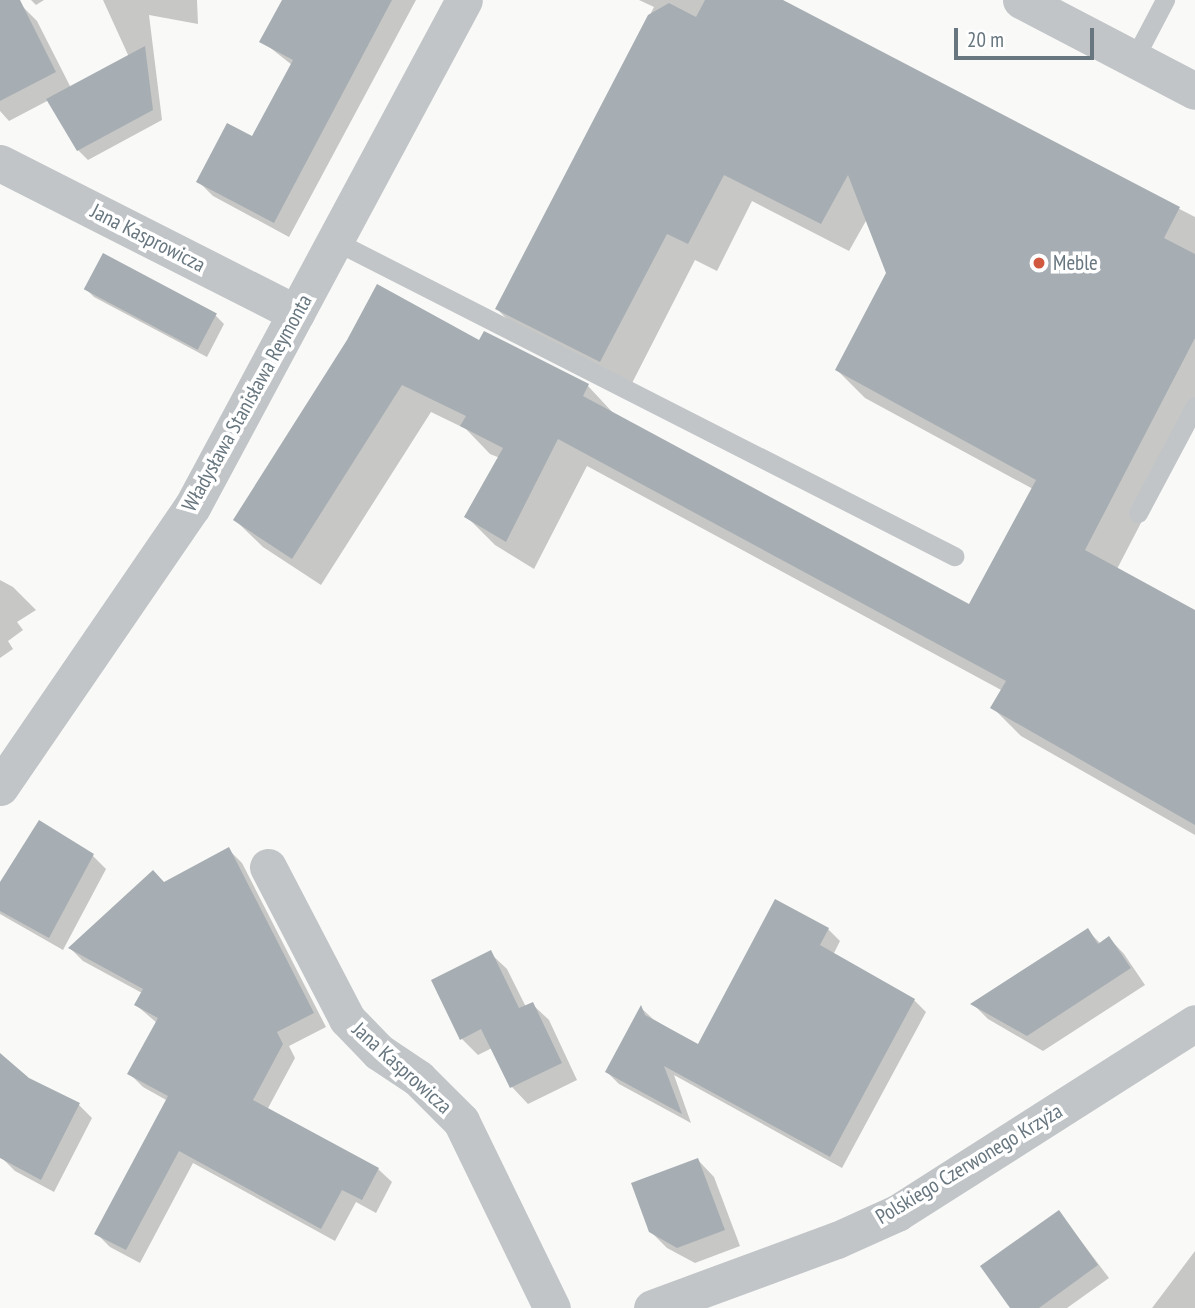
<!DOCTYPE html>
<html>
<head>
<meta charset="utf-8">
<style>
	body { margin:0 }
	#map { position:relative; width:1195px; height:1308px; overflow:hidden; background:#f9f9f7; font-family:"PT Sans Narrow",sans-serif }
	div>[style] { position:absolute }
	.shadow>* { inset:0; background:#0003 }
	.building>* { inset:0; background:#a7aeb3; transform-origin:0 0 }
	.lane>* { height:19px; margin:-9.5px; padding:0 9.5px; transform-origin:9.5px; border-radius:9.5px; background:#c1c5c8 }
	.street>* { height:37px; margin:-18.5px; padding:0 18.5px; transform-origin:18.5px; border-radius:18.5px; background:#c1c5c8 }
	.dots>* { width:19px; height:19px; translate:-50% -50%; box-sizing:border-box; border:4px solid #fff; border-radius:50% }
	span { translate:-50% -50%; white-space:nowrap; text-align:center; line-height:1.15; -webkit-text-stroke:7px #fff; paint-order:stroke }
	.street-label { font-size:21px; color:#67767f }
	.poi-label { font-size:21px; color:#67767f }
	.left { translate:0 -50%; text-align:left }
	.scale { position:absolute; left:954px; top:28px; width:140px; height:32px; box-sizing:border-box; border:4px solid #67767f; border-top:0; padding-left:9px; font-size:21px; line-height:24px; white-space:nowrap; color:#67767f; -webkit-text-stroke:5px #fff; paint-order:stroke }
</style>
</head>
<body>
<div id="map">
	<div class="shadow">
		<i style="clip-path:polygon(31px 0,44px 0,36px 5px)"></i>
		<i style="clip-path:polygon(103px 0,197px 0,198px 24px,149px 15px,162px 120px,88px 160px,78px 150px,49px 100px,9px 121px,0 111px,0 15px,20px 4px,37px 21px,71px 88px,129px 57px)"></i>
		<i style="clip-path:polygon(292px 0,416px 0,289px 237px,213px 196px,198px 181px,252px 139px,292px 65px,268px 46px)"></i>
		<i style="clip-path:polygon(639px 0,775px 0,1195px 217px,1195px 419px,1117px 569px,1195px 612px,1195px 835px,1021px 736px,993px 708px,1003px 691px,587px 466px,534px 569px,495px 545px,467px 517px,500px 458px,490px 454px,466px 429px,431px 412px,321px 585px,263px 547px,235px 520px,348px 341px,480px 342px,588px 386px,615px 415px,969px 607px,1033px 489px,865px 398px,837px 370px,888px 273px,867px 219px,849px 251px,752px 201px,717px 271px,695px 260px,629px 389px,525px 337px,497px 309px,654px 7px)"></i>
		<i style="clip-path:polygon(104px 256px,216px 316px,224px 324px,207px 357px,94px 297px,86px 289px)"></i>
		<i style="clip-path:polygon(0 580px,13px 587px,36px 610px,17px 622px,23px 630px,8px 641px,13px 649px,0 658px)"></i>
		<i style="clip-path:polygon(228px 849px,242px 863px,326px 1027px,289px 1046px,295px 1058px,267px 1110px,378px 1169px,392px 1182px,376px 1213px,356px 1202px,335px 1241px,193px 1163px,140px 1263px,110px 1247px,97px 1234px,168px 1101px,143px 1087px,130px 1074px,157px 1023px,136px 1005px,142px 993px,83px 961px,70px 948px,164px 884px)"></i>
		<i style="clip-path:polygon(93px 856px,106px 869px,63px 950px,0 914px,0 885px)"></i>
		<i style="clip-path:polygon(828px 929px,840px 941px,833px 955px,914px 1000px,926px 1012px,842px 1168px,674px 1075px,691px 1123px,619px 1084px,607px 1072px,641px 1008px,653px 1019px,698px 1046px)"></i>
		<i style="clip-path:polygon(1087px 930px,1101px 944px,1109px 938px,1124px 954px,1145px 985px,1043px 1051px,988px 1019px,973px 1004px)"></i>
		<i style="clip-path:polygon(490px 953px,507px 969px,526px 1007px,532px 1004px,549px 1020px,577px 1080px,528px 1104px,512px 1087px,492px 1048px,478px 1055px,462px 1039px)"></i>
		<i style="clip-path:polygon(0 1055px,28px 1079px,79px 1105px,92px 1118px,54px 1192px,15px 1171px,2px 1158px)"></i>
		<i style="clip-path:polygon(698px 1160px,714px 1177px,740px 1246px,695px 1263px,667px 1248px,650px 1231px)"></i>
		<i style="clip-path:polygon(1059px 1212px,1109px 1278px,1067px 1308px,1012px 1308px)"></i>
		<i style="clip-path:polygon(1195px 1251px,1195px 1308px,1152px 1308px)"></i>
	</div>
	<div class="building">
		<i style="clip-path:polygon(0 0,20px 0,56px 72px,0 101px)"></i>
		<i style="clip-path:polygon(282px 0,392px 0,274px 223px,196px 182px,227px 123px,252px 136px,293px 60px,259px 42px)"></i>
		<i style="clip-path:polygon(705px 0,783px 0,1180px 207px,1164px 238px,1195px 254px,1195px 338px,1085px 550px,1195px 610px,1195px 825px,990px 708px,1006px 681px,558px 439px,506px 542px,464px 517px,503px 448px,460px 426px,466px 416px,402px 385px,292px 559px,233px 520px,347px 340px,377px 284px,479px 340px,484px 331px,589px 384px,583px 396px,969px 604px,1036px 480px,835px 370px,886px 273px,848px 175px,821px 224px,724px 175px,688px 244px,667px 234px,600px 362px,495px 309px,648px 15px,669px 3px,696px 17px)"></i>
		<i style="clip-path:polygon(145px 46px,153px 110px,77px 151px,46px 99px)"></i>
		<i style="left:103px;top:253px;width:129px;height:41px;rotate:28deg"></i>
		<i style="clip-path:polygon(39px 820px,94px 854px,49px 938px,0 911px,0 882px)"></i>
		<i style="clip-path:polygon(229px 847px,314px 1013px,277px 1032px,283px 1044px,253px 1100px,379px 1168px,362px 1200px,342px 1190px,321px 1229px,179px 1151px,126px 1250px,94px 1234px,168px 1096px,127px 1074px,158px 1018px,134px 1005px,143px 989px,68px 948px,153px 870px,164px 882px)"></i>
		<i style="clip-path:polygon(775px 899px,829px 928px,820px 945px,915px 999px,830px 1157px,664px 1066px,682px 1114px,605px 1072px,641px 1005px,645px 1015px,698px 1044px)"></i>
		<i style="clip-path:polygon(1088px 928px,1098px 944px,1109px 936px,1131px 968px,1027px 1036px,970px 1004px)"></i>
		<i style="clip-path:polygon(491px 950px,519px 1008px,533px 1002px,562px 1063px,510px 1088px,481px 1029px,460px 1040px,431px 980px)"></i>
		<i style="clip-path:polygon(0 1053px,29px 1078px,80px 1103px,41px 1180px,0 1158px)"></i>
		<i style="clip-path:polygon(698px 1158px,725px 1230px,677px 1248px,649px 1232px,631px 1183px)"></i>
		<i style="clip-path:polygon(1059px 1210px,1098px 1265px,1039px 1308px,1010px 1308px,980px 1266px)"></i>
	</div>
	<div class="lane">
		<i style="left:1134px;top:59px;width:67px;rotate:-62.3deg"></i>
		<i style="left:335px;top:241px;width:695px;rotate:26.97deg"></i>
		<i style="left:1138px;top:513px;width:121px;rotate:-62deg"></i>
	</div>
	<div class="street">
		<i style="left:1021px;top:0;width:196px;rotate:27.6deg"></i>
		<i style="left:0;top:163px;width:332px;rotate:26.9deg"></i>
		<i style="left:0;top:787px;width:340px;rotate:-55.6deg"></i>
		<i style="left:192px;top:507px;width:575px;rotate:-61.79deg"></i>
		<i style="left:268px;top:867px;width:171px;rotate:62.5deg"></i>
		<i style="left:347px;top:1019px;width:46px;rotate:45.9deg"></i>
		<i style="left:379px;top:1052px;width:47px;rotate:33.7deg"></i>
		<i style="left:418px;top:1078px;width:61px;rotate:45deg"></i>
		<i style="left:461px;top:1121px;width:208px;rotate:64.1deg"></i>
		<i style="left:652px;top:1308px;width:197px;rotate:-20.2deg"></i>
		<i style="left:837px;top:1240px;width:66px;rotate:-24.2deg"></i>
		<i style="left:897px;top:1213px;width:353px;rotate:-32.5deg"></i>
	</div>
	<div class="dots">
		<i style="left:1039px;top:263px;background:#d05940"></i>
	</div>
	<div class="street-label">
		<span style="left:148px;top:238px;rotate:27deg">Jana Kasprowicza</span>
		<span style="left:247px;top:403px;rotate:-61deg">Władysława Stanisława Reymonta</span>
		<span style="left:402px;top:1068px;rotate:42deg">Jana Kasprowicza</span>
		<span style="left:969px;top:1164px;rotate:-31deg">Polskiego Czerwonego Krzyża</span>
	</div>
	<div class="poi-label">
		<span class="left" style="left:1053px;top:263px">Meble</span>
	</div>
	<div class="scale">20 m</div>
</div>
</body>
</html>
